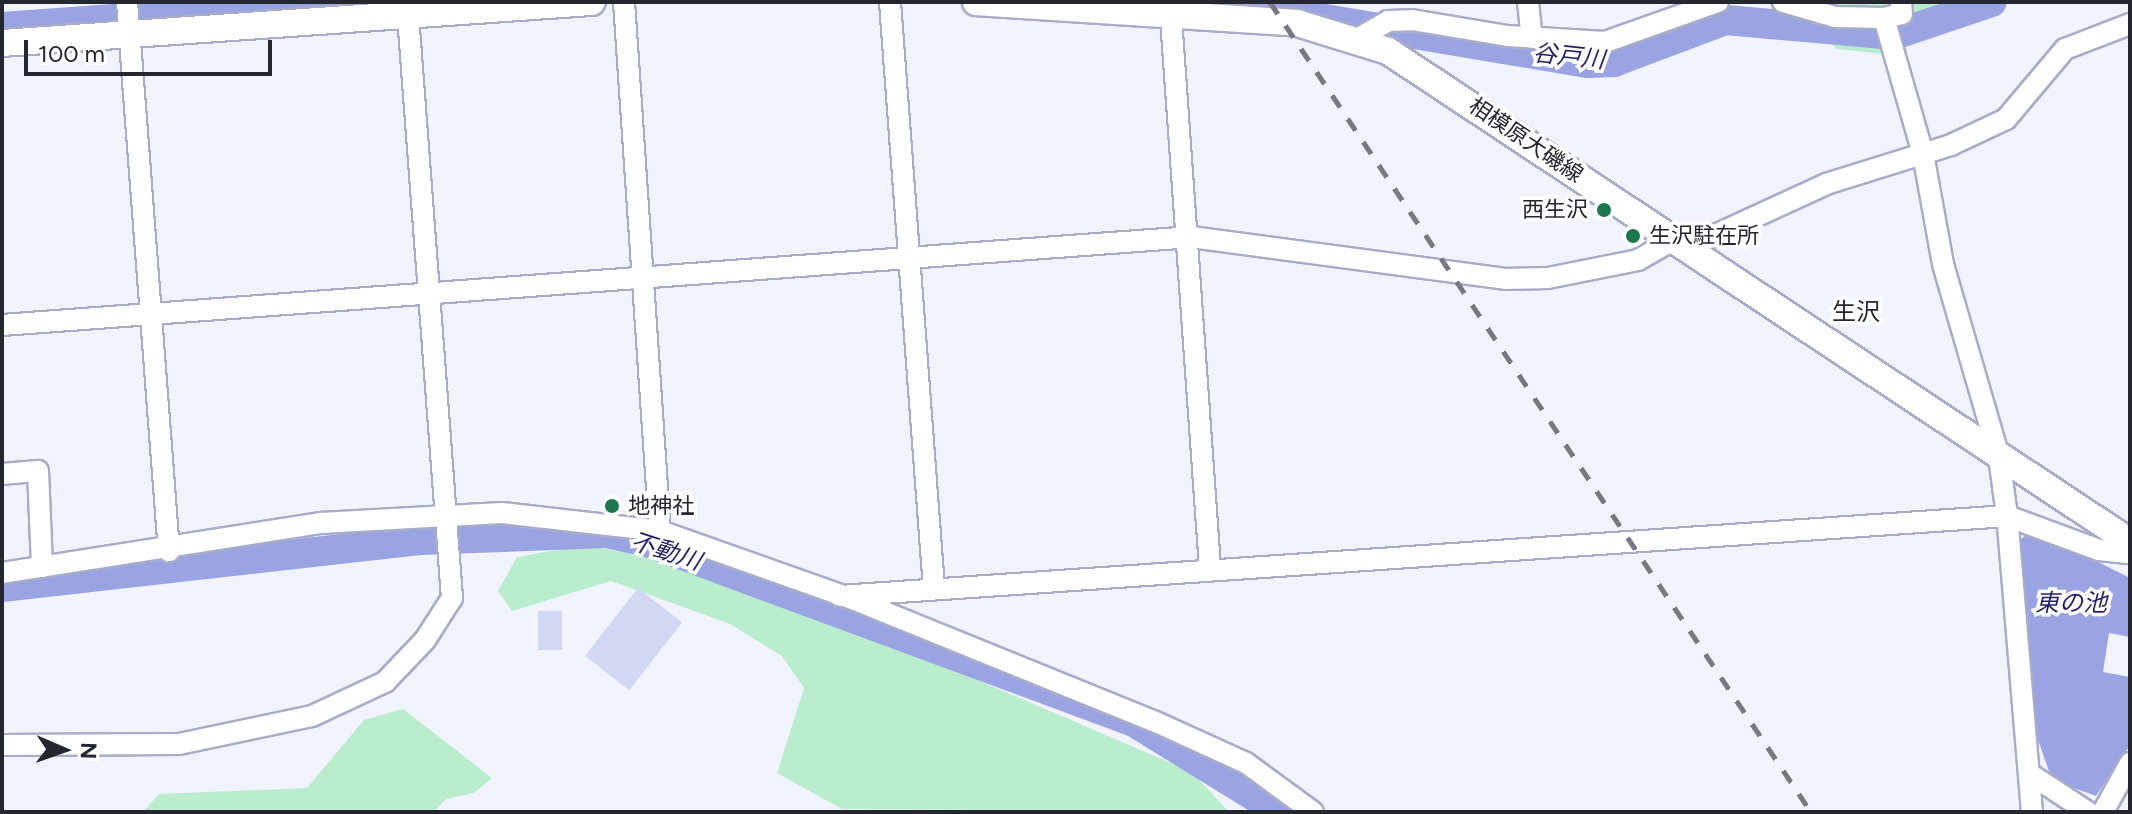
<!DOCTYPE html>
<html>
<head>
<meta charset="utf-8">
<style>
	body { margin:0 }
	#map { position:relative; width:2132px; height:814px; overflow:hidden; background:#f1f3ff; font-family:Figtree,"Noto Sans JP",sans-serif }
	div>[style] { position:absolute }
	.green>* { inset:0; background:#baedce }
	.water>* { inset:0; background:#9ba4e3 }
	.river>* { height:30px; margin:-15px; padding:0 15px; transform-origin:15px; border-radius:15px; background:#9ba4e3 }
	.building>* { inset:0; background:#d2d7f3; transform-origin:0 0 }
	.roads { filter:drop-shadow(2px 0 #a8acc8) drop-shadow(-2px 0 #a8acc8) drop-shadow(0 2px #a8acc8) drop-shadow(0 -2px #a8acc8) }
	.minor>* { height:20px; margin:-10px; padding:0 10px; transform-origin:10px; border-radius:10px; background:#fff }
	.major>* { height:26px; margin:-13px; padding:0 13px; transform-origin:13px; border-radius:13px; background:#fff }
	.rail>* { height:5px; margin-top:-2.5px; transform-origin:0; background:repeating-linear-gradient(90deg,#767883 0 14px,transparent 0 28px) }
	.dots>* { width:22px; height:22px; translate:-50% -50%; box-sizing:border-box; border:4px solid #fff; border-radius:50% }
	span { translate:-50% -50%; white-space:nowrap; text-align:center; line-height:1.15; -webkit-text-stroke:7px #fff; paint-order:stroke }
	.street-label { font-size:22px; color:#242630 }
	.poi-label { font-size:22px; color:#242630 }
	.right { translate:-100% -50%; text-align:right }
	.left { translate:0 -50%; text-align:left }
	.water-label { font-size:24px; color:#231f67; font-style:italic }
	.neighbourhood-label { font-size:24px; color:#242630 }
	.frame { position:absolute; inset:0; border:4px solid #242630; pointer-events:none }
	.north { position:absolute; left:24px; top:710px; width:80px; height:80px; -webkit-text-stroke:6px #fff; paint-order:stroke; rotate:92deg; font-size:22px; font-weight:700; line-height:32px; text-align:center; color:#242630 }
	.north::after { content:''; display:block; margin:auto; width:28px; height:36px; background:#242630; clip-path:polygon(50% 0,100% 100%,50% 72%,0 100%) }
	.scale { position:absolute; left:24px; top:40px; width:248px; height:36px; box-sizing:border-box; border:4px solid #242630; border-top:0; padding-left:10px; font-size:24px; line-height:28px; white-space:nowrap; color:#242630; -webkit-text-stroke:6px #fff; paint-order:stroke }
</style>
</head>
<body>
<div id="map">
	<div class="green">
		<i style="clip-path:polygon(1808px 2px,1939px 2px,1904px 43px,1884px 54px,1837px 49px,1823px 37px)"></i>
		<i style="clip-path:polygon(585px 545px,679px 563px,898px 646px,1192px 772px,1229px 812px,842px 809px,777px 773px,804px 688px,782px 656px,730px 624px,611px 581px,512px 611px,498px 591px,517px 557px)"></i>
		<i style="clip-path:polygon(403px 709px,492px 778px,474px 793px,446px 799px,434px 812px,143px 812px,159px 794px,307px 788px,364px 720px)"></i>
	</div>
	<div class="water">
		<i style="clip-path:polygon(2029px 532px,2101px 554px,2098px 562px,2130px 578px,2130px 637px,2109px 633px,2103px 672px,2130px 677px,2130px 745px,2096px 796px,2052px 780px,2036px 734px,2018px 559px,2020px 540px)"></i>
	</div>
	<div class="river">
		<i style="left:1185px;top:2px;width:56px;rotate:3.1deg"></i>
		<i style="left:1241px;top:5px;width:352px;rotate:9.5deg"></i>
		<i style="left:1588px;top:63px;width:26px;rotate:-2deg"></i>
		<i style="left:1614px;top:62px;width:120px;rotate:-20.6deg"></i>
		<i style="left:1726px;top:20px;width:169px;rotate:5.1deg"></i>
		<i style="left:1894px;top:35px;width:103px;rotate:-18.6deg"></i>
		<i style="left:2px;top:27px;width:352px;rotate:-4.1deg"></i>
		<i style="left:2px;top:587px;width:420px;rotate:-6.4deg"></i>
		<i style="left:419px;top:540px;width:188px;rotate:-2.1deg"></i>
		<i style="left:607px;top:533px;width:41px;rotate:12.7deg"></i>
		<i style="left:647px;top:542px;width:519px;rotate:20.28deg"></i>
		<i style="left:1134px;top:722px;width:172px;rotate:31.7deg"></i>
	</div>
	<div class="building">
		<i style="left:638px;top:588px;width:56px;height:86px;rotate:38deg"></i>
		<i style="left:538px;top:611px;width:24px;height:39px"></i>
	</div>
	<div class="roads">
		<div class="minor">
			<i style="left:127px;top:2px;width:551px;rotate:85.63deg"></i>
			<i style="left:624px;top:2px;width:530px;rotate:86.11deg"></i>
			<i style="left:890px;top:2px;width:589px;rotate:85.71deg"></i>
			<i style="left:1528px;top:2px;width:36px;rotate:84deg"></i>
			<i style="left:1783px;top:2px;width:54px;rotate:16.1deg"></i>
			<i style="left:1835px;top:17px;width:49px;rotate:1.2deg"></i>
			<i style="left:1171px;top:18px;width:551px;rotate:85.94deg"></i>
			<i style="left:1359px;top:38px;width:34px;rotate:-30deg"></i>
			<i style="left:1388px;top:21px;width:24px;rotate:-2deg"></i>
			<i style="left:1412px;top:20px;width:97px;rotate:9.5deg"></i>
			<i style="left:1508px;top:36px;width:97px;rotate:3.5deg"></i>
			<i style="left:1605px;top:42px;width:120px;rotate:-19.5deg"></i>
			<i style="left:1685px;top:249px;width:155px;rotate:-24.7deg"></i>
			<i style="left:1826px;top:184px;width:131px;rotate:-17.3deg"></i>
			<i style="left:1951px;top:145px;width:61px;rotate:-25.3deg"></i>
			<i style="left:2006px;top:119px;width:92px;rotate:-49.9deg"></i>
			<i style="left:2065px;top:49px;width:70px;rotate:-21deg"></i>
			<i style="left:2px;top:325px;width:1192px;rotate:-4.23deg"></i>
			<i style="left:1191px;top:237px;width:317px;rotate:7.6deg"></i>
			<i style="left:1505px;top:279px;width:43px;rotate:-1.3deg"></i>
			<i style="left:1548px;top:278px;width:92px;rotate:-11.3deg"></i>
			<i style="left:1638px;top:260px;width:40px;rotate:-29.7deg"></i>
			<i style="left:2px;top:474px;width:36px;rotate:-5deg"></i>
			<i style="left:38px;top:471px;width:96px;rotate:87.6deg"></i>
			<i style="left:2px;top:573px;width:323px;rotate:-8.9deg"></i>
			<i style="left:321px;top:523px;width:181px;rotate:-3.2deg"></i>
			<i style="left:502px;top:513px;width:159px;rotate:6.5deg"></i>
			<i style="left:660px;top:531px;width:207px;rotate:19.5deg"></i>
			<i style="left:855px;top:600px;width:327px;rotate:22.1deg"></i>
			<i style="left:1158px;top:723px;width:97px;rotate:24.4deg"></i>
			<i style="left:1246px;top:763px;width:83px;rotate:36.2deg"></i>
			<i style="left:840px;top:596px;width:1170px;rotate:-3.92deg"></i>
			<i style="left:2007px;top:516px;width:60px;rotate:-97.7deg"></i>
			<i style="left:1999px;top:457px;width:201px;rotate:-106.2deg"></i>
			<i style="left:1943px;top:264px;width:112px;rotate:-100.3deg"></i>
			<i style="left:1923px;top:154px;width:141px;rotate:-106deg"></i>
			<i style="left:1884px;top:18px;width:18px;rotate:-13deg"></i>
			<i style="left:1902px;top:14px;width:12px;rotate:-95deg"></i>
			<i style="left:2px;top:745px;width:177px;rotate:-0.3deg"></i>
			<i style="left:179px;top:744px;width:136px;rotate:-11.9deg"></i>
			<i style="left:312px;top:716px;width:81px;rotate:-25deg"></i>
			<i style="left:385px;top:682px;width:58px;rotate:-46.4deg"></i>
			<i style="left:425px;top:640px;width:50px;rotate:-57.3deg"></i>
			<i style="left:452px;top:598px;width:598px;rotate:-94.32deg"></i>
			<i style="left:2030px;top:774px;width:69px;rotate:33.2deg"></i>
			<i style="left:2032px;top:812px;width:297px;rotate:-94.8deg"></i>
			<i style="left:2007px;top:516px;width:98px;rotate:20.3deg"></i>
			<i style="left:2099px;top:550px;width:31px;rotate:6deg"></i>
			<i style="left:2103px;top:812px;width:56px;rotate:-61.1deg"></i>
		</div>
		<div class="major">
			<i style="left:976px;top:2px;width:322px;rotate:3.7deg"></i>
			<i style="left:1297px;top:23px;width:95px;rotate:17.1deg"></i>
			<i style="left:1388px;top:51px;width:890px;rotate:33.49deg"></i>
			<i style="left:2px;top:43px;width:591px;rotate:-3.98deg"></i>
		</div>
	</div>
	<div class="rail">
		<i style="left:1270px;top:2px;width:974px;rotate:56.26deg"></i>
	</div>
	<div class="dots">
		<i style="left:1604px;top:210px;background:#1c774c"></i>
		<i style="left:1633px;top:236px;background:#1c774c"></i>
		<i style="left:612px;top:506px;background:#1c774c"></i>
	</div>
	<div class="street-label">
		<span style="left:1526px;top:140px;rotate:34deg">相模原大磯線</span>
	</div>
	<div class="poi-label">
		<span class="right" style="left:1588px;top:210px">西生沢</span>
		<span class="left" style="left:1649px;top:236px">生沢駐在所</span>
		<span class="left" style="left:628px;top:506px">地神社</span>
	</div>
	<div class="water-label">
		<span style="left:1569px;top:56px;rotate:6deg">谷戸川</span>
		<span style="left:666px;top:551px;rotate:18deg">不動川</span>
		<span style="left:2071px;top:603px">東の池</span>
	</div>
	<div class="neighbourhood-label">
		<span style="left:1856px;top:312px">生沢</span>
	</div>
	<div class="frame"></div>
	<div class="north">N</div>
	<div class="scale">100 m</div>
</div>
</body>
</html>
